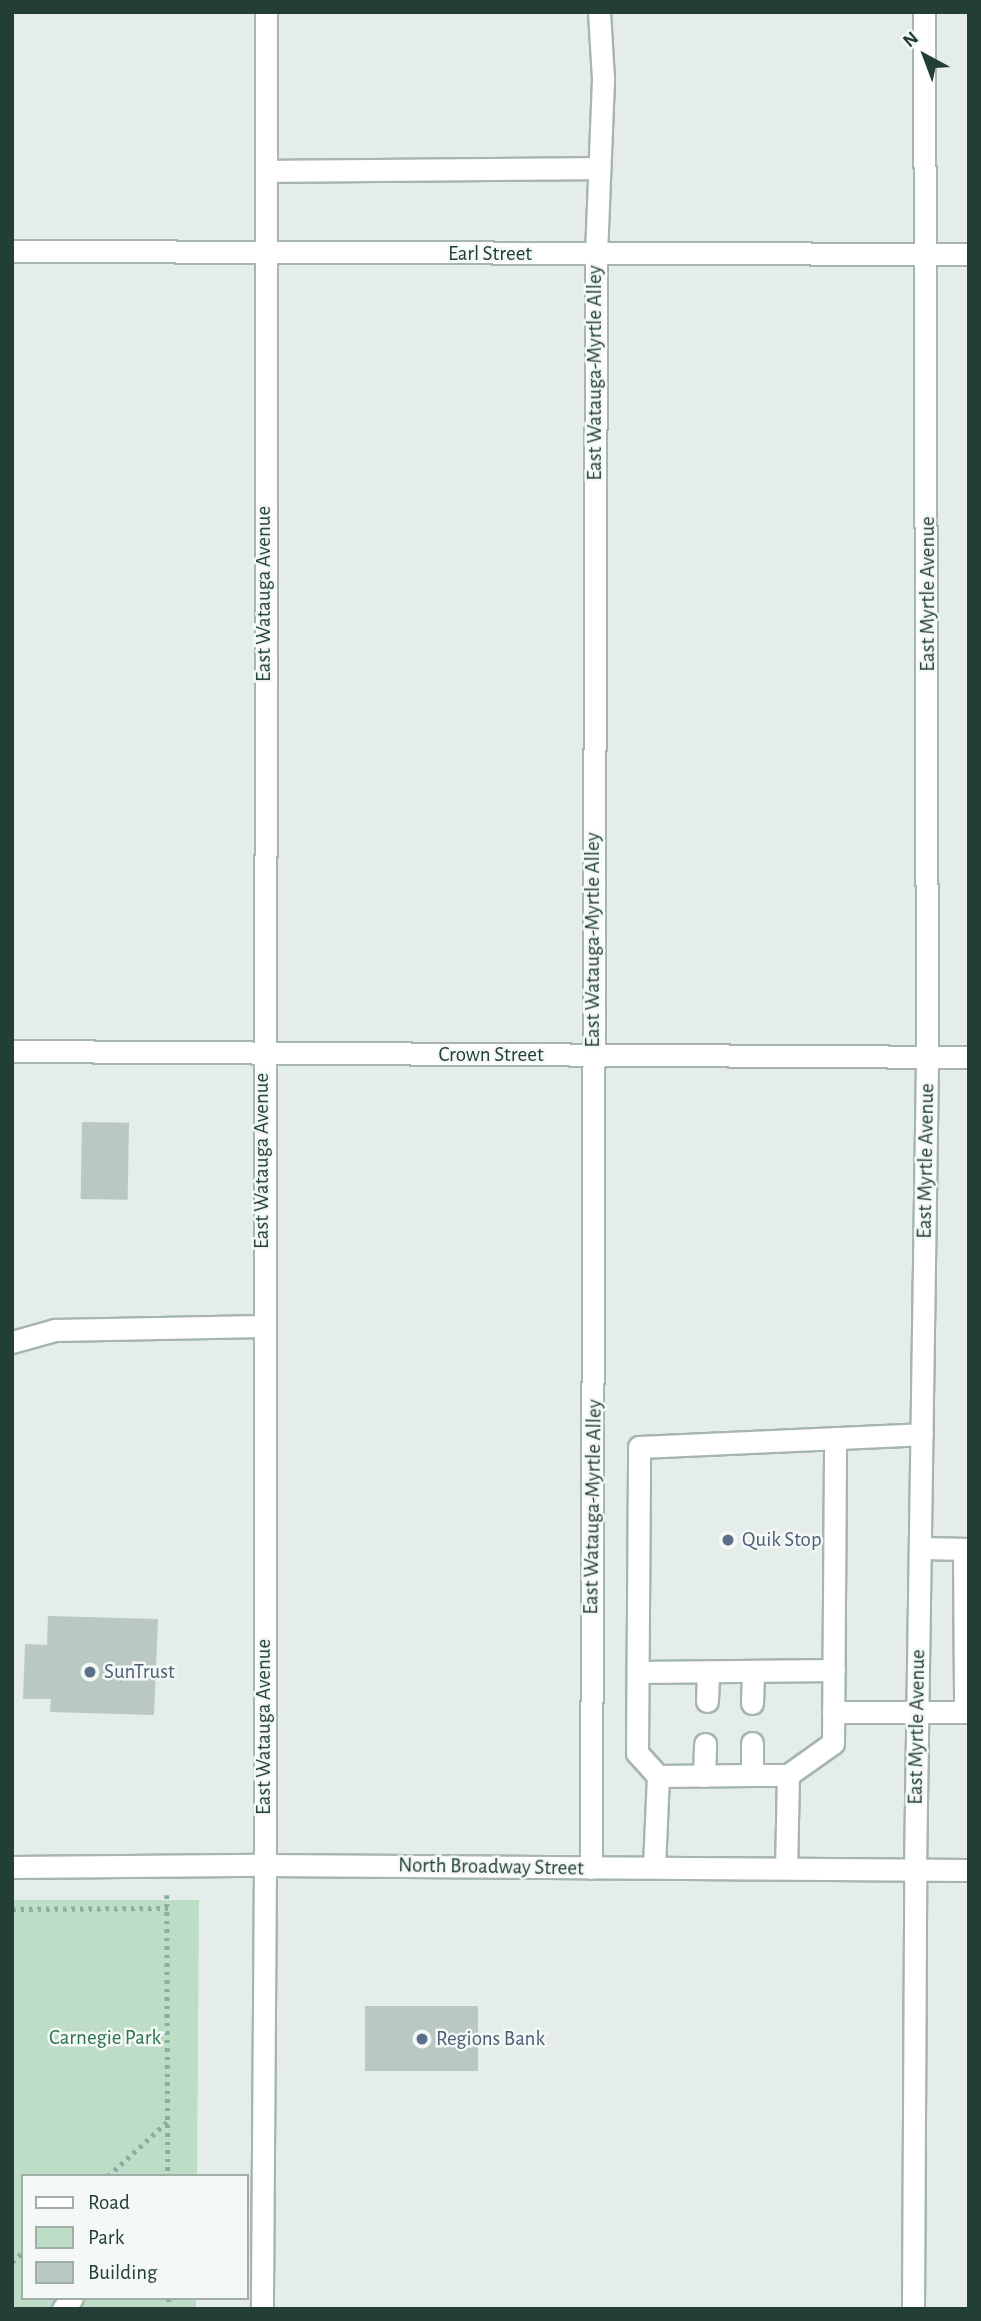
<!DOCTYPE html>
<html>
<head>
<meta charset="utf-8">
<style>
	body { margin:0 }
	#map { position:relative; width:981px; height:2321px; overflow:hidden; background:#e4ede9; font-family:"Alegreya Sans",sans-serif }
	div>[style] { position:absolute }
	.green>* { inset:0; background:#bdddc6 }
	.building>* { inset:0; background:#b9c8c2; transform-origin:0 0 }
	.path>* { height:4.5px; margin-top:-2.25px; transform-origin:0; background:repeating-linear-gradient(90deg,#85b0a3 0 3.5px,transparent 0 8.5px) }
	.roads { filter:drop-shadow(2px 0 #a6b5b0) drop-shadow(-2px 0 #a6b5b0) drop-shadow(0 2px #a6b5b0) drop-shadow(0 -2px #a6b5b0) }
	.service>* { height:21px; margin:-10.5px; padding:0 10.5px; transform-origin:10.5px; border-radius:10.5px; background:#fff }
	.minor>* { height:21px; margin:-10.5px; padding:0 10.5px; transform-origin:10.5px; border-radius:10.5px; background:#fff }
	.tertiary>* { height:21px; margin:-10.5px; padding:0 10.5px; transform-origin:10.5px; border-radius:10.5px; background:#fff }
	.secondary>* { height:21px; margin:-10.5px; padding:0 10.5px; transform-origin:10.5px; border-radius:10.5px; background:#fff }
	.dots>* { width:19px; height:19px; translate:-50% -50%; box-sizing:border-box; border:4px solid #f4f9f7; border-radius:50% }
	span { translate:-50% -50%; white-space:nowrap; text-align:center; line-height:1.15; -webkit-text-stroke:5px #f4f9f7; paint-order:stroke }
	.street-label { font-size:21px; color:#233e37 }
	.service-label { font-size:21px; color:#4e5e75 }
	.left { translate:0 -50%; text-align:left }
	.park-label { font-size:21px; color:#2e744b }
	.frame { position:absolute; inset:0; border:14px solid #233e37; pointer-events:none }
	.legend { position:absolute; left:21px; top:2174px; width:228px; height:126px; box-sizing:border-box; background:#f4f9f7; border:2px solid #a0aeaa; margin:0; padding:9px 12px; list-style:none; font-size:21px; color:#233e37 }
	.legend li { display:flex; align-items:center; gap:14px; height:35px }
	.legend b { width:35px; border:2px solid #a0aeaa }
	.north { position:absolute; left:890px; top:21px; width:70px; height:70px; -webkit-text-stroke:5px #f4f9f7; paint-order:stroke; rotate:319deg; font-size:19px; font-weight:700; line-height:28px; text-align:center; color:#233e37 }
	.north::after { content:''; display:block; margin:auto; width:24px; height:32px; background:#233e37; clip-path:polygon(50% 0,100% 100%,50% 72%,0 100%) }
</style>
</head>
<body>
<div id="map">
	<div class="green">
		<i style="clip-path:polygon(12px 1900px,199px 1900px,197px 2176px,23px 2176px,23px 2298px,196px 2298px,196px 2309px,12px 2309px)"></i>
	</div>
	<div class="building">
		<i style="left:82px;top:1122px;width:47px;height:77px;rotate:1deg"></i>
		<i style="clip-path:polygon(48px 1616px,158px 1619px,154px 1715px,50px 1712px,51px 1699px,23px 1699px,25px 1644px,47px 1645px)"></i>
		<i style="left:365px;top:2006px;width:113px;height:65px"></i>
	</div>
	<div class="path">
		<i style="left:167px;top:1895px;width:281px;rotate:89.8deg"></i>
		<i style="left:12px;top:1909px;width:156px;rotate:-0.4deg"></i>
		<i style="left:108px;top:2176px;width:80px;rotate:-42.5deg"></i>
		<i style="left:12px;top:2262px;width:15px;rotate:-42deg"></i>
		<i style="left:169px;top:2298px;width:11px;rotate:90deg"></i>
	</div>
	<div class="roads">
		<div class="service">
			<i style="left:266px;top:171px;width:333px;rotate:-0.5deg"></i>
			<i style="left:12px;top:1342px;width:45px;rotate:-15.6deg"></i>
			<i style="left:55px;top:1330px;width:208px;rotate:-1.1deg"></i>
			<i style="left:920px;top:1548px;width:49px;rotate:1.2deg"></i>
			<i style="left:964px;top:1549px;width:163px;rotate:89.6deg"></i>
			<i style="left:638px;top:1672px;width:196px;rotate:-0.6deg"></i>
			<i style="left:707px;top:1701px;width:29px;rotate:-88deg"></i>
			<i style="left:752px;top:1703px;width:32px;rotate:-88deg"></i>
			<i style="left:833px;top:1712px;width:136px"></i>
			<i style="left:752px;top:1775px;width:32px;rotate:-90deg"></i>
			<i style="left:788px;top:1775px;width:55px;rotate:-35.4deg"></i>
			<i style="left:833px;top:1743px;width:305px;rotate:-89.6deg"></i>
			<i style="left:658px;top:1776px;width:31px;rotate:-132deg"></i>
			<i style="left:637px;top:1753px;width:306px;rotate:-89.6deg"></i>
			<i style="left:639px;top:1447px;width:283px;rotate:-2.6deg"></i>
			<i style="left:704px;top:1776px;width:32px;rotate:-88deg"></i>
			<i style="left:654px;top:1867px;width:91px;rotate:-87.5deg"></i>
			<i style="left:658px;top:1776px;width:94px;rotate:-0.6deg"></i>
			<i style="left:752px;top:1775px;width:36px"></i>
			<i style="left:788px;top:1775px;width:93px;rotate:91.2deg"></i>
			<i style="left:591px;top:1868px;width:1614px;rotate:-89.82deg"></i>
			<i style="left:596px;top:254px;width:175px;rotate:-87.7deg"></i>
			<i style="left:603px;top:79px;width:67px;rotate:-93.4deg"></i>
			<i style="left:63px;top:2309px;width:14px;rotate:-51deg"></i>
		</div>
		<div class="minor">
			<i style="left:12px;top:251px;width:957px;rotate:0.18deg"></i>
			<i style="left:12px;top:1051px;width:957px;rotate:0.36deg"></i>
			<i style="left:265px;top:1865px;width:1853px;rotate:-89.97deg"></i>
			<i style="left:913px;top:2309px;width:439px;rotate:-89.7deg"></i>
			<i style="left:915px;top:1870px;width:812px;rotate:-89.15deg"></i>
			<i style="left:927px;top:1058px;width:1046px;rotate:-90.16deg"></i>
		</div>
		<div class="tertiary">
			<i style="left:265px;top:1865px;width:704px;rotate:0.41deg"></i>
		</div>
		<div class="secondary">
			<i style="left:12px;top:1867px;width:253px;rotate:-0.5deg"></i>
			<i style="left:265px;top:1865px;width:444px;rotate:90.4deg"></i>
		</div>
	</div>
	<div class="dots">
		<i style="left:728px;top:1540px;background:#5c6f8a"></i>
		<i style="left:90px;top:1672px;background:#5c6f8a"></i>
		<i style="left:422px;top:2039px;background:#5c6f8a"></i>
	</div>
	<div class="street-label">
		<span style="left:490px;top:254px">Earl Street</span>
		<span style="left:595px;top:373px;rotate:-90deg">East Watauga-Myrtle Alley</span>
		<span style="left:264px;top:594px;rotate:-90deg">East Watauga Avenue</span>
		<span style="left:928px;top:594px;rotate:-90deg">East Myrtle Avenue</span>
		<span style="left:593px;top:940px;rotate:-90deg">East Watauga-Myrtle Alley</span>
		<span style="left:491px;top:1055px">Crown Street</span>
		<span style="left:262px;top:1161px;rotate:-90deg">East Watauga Avenue</span>
		<span style="left:926px;top:1161px;rotate:-89deg">East Myrtle Avenue</span>
		<span style="left:593px;top:1507px;rotate:-89deg">East Watauga-Myrtle Alley</span>
		<span style="left:264px;top:1727px;rotate:-90deg">East Watauga Avenue</span>
		<span style="left:917px;top:1727px;rotate:-89deg">East Myrtle Avenue</span>
		<span style="left:491px;top:1867px;rotate:1deg">North Broadway Street</span>
	</div>
	<div class="service-label">
		<span class="left" style="left:742px;top:1540px">Quik Stop</span>
		<span class="left" style="left:104px;top:1672px">SunTrust</span>
		<span class="left" style="left:436px;top:2039px">Regions Bank</span>
	</div>
	<div class="park-label">
		<span style="left:105px;top:2038px">Carnegie Park</span>
	</div>
	<div class="frame"></div>
	<ul class="legend">
	<li><b style="height:9px;background:#fff"></b>Road</li>
	<li><b style="height:19px;background:#bdddc6"></b>Park</li>
	<li><b style="height:19px;background:#b9c8c2"></b>Building</li>
	</ul>
	<div class="north">N</div>
</div>
</body>
</html>
